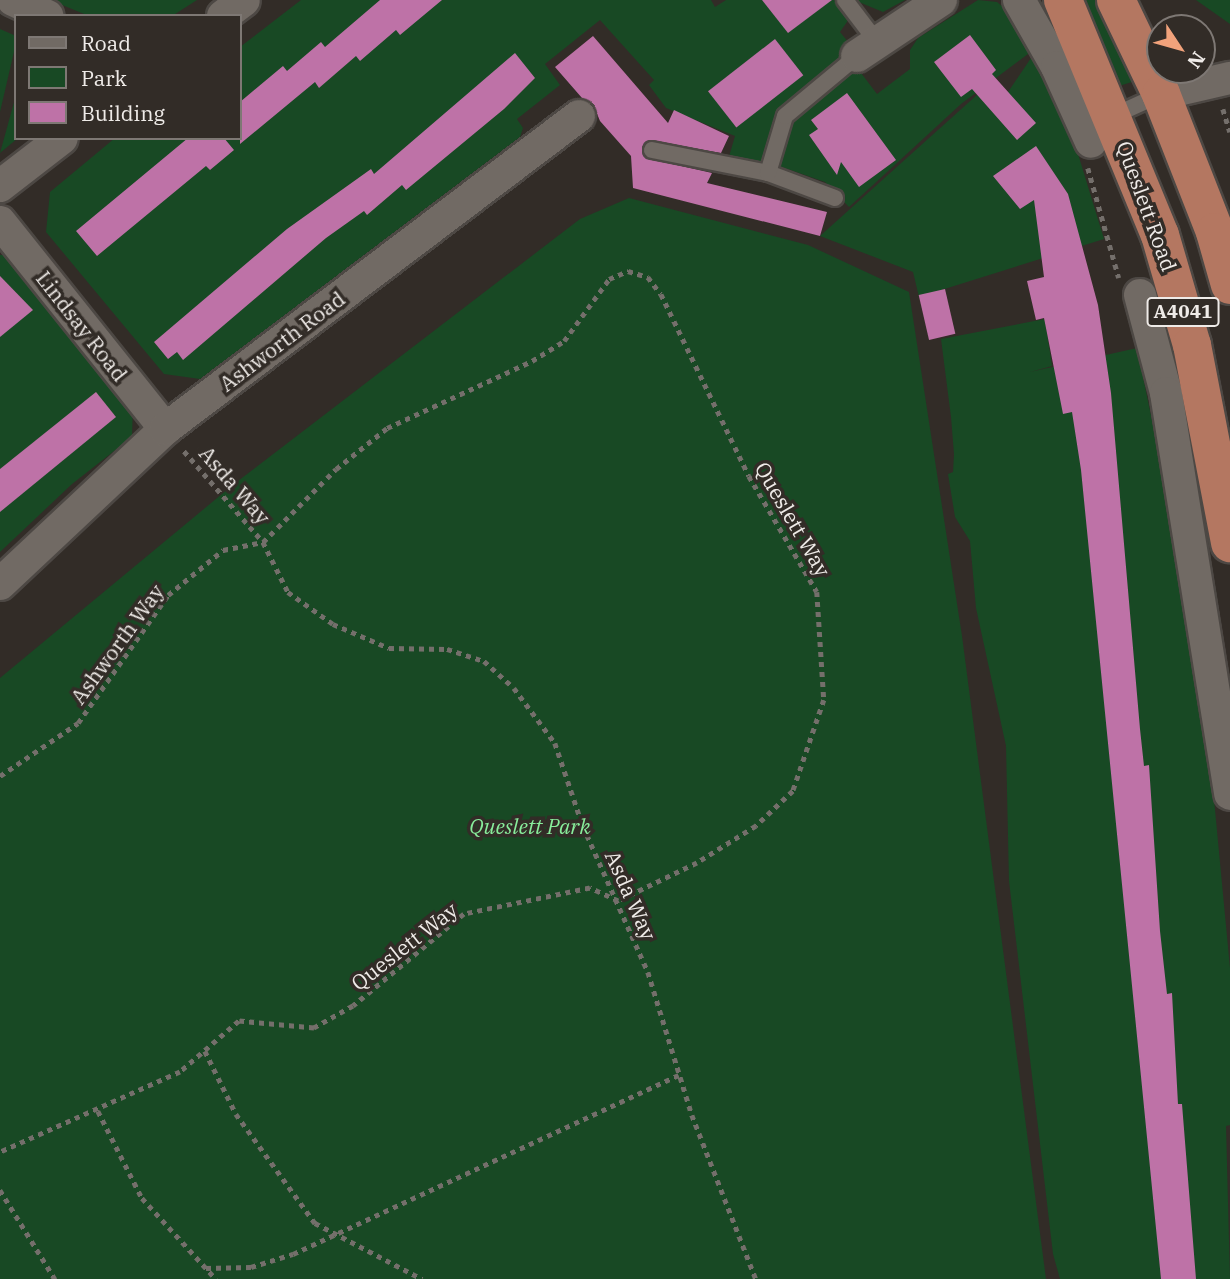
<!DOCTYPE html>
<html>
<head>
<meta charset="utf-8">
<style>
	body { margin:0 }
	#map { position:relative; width:1230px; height:1279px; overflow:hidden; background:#322c27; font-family:"IBM Plex Serif",serif }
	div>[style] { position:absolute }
	.green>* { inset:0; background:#184924 }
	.building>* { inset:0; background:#be72a7; transform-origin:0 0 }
	.path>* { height:4.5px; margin-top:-2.25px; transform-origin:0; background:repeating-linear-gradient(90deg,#746f6b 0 5px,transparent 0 10px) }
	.roads { filter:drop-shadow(2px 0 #4d4844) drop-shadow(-2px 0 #4d4844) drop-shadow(0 2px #4d4844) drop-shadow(0 -2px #4d4844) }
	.service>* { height:16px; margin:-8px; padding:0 8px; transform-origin:8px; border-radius:8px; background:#716a64 }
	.minor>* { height:32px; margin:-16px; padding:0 16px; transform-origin:16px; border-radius:16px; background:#716a64 }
	.trunk>* { height:38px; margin:-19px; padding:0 19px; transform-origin:19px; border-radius:19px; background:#b47761 }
	span { translate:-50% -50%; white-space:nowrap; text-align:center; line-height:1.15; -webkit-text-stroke:7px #322c27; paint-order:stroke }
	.shield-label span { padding:2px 5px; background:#322c27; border:2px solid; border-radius:5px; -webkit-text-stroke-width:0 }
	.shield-label { font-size:19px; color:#efebe8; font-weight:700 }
	.street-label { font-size:21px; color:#efebe8 }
	.park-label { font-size:21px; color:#88ed9b; font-style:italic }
	.legend { position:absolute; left:14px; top:14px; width:228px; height:126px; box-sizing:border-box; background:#322c27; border:2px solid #7e7874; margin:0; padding:9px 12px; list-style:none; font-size:21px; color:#efebe8 }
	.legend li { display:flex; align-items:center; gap:14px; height:35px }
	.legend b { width:35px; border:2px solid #7e7874 }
	.north { position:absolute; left:1146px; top:14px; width:70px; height:70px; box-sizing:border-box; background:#322c27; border:2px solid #7e7874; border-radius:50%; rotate:126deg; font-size:19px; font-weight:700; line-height:28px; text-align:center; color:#efebe8 }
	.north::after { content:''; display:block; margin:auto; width:24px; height:32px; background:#f1a27b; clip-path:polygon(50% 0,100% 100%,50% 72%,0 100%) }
</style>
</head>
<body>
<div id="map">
	<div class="green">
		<i style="clip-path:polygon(50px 0,197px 0,172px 16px,89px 16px)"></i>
		<i style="clip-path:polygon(301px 0,711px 0,715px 7px,726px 0,834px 0,849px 19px,840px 32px,853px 48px,777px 118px,766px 164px,728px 160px,735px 136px,666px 108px,649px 85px,654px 80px,600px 20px,545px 64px,560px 85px,517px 119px,523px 128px,520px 137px,200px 379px,164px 374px,46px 232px,50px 192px,115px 138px,240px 138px,240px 47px)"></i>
		<i style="clip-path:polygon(854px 0,905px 0,883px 12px)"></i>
		<i style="clip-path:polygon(978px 0,997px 2px,1008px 11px,1032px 51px,961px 104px,849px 207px,825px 182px,779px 166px,790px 128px,805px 108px,855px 65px,877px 94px,910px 69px,910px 50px,918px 38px)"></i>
		<i style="clip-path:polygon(1076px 0,1101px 0,1138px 80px,1116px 87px)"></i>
		<i style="clip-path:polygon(1196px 0,1230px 0,1230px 24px)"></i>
		<i style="clip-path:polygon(0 29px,16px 36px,16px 43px,0 112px)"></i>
		<i style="clip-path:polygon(1033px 55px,1075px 144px,1104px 239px,919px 297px,913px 272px,820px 236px,978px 94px,990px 108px,1008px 92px)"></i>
		<i style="clip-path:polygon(16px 95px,18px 138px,0 153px)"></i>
		<i style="clip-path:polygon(629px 198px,808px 245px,909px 292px,962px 636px,1046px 1279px,0 1279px,0 678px,234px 484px,580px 219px)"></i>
		<i style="clip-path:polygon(0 255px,9px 255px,133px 404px,132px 437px,72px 484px,0 552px)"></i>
		<i style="clip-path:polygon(1045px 319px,1052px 366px,1030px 372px,1137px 348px,1154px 430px,1212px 778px,1230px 968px,1230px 1125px,1226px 1126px,1230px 1279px,1060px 1279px,1053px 1254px,1009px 881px,1006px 746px,976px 608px,970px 541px,955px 517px,948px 474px,953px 472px,954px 454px,951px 417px,941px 339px)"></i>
	</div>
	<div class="building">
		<i style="clip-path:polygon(380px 0,442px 0,400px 35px,396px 30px,360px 61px,356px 56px,319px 88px,315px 82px,240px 144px,240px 102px,283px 66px,287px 71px,321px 42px,325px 47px)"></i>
		<i style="clip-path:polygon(762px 0,832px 0,788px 33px)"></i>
		<i style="clip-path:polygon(970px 35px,996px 70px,992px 74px,1036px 123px,1017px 140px,972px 89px,961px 97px,934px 62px)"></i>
		<i style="clip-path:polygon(593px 36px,668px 123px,674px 110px,729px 136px,721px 153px,649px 140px,642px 147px,646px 158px,712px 173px,707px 183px,827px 212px,820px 236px,633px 188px,631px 156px,600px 121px,593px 104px,582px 98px,555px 67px)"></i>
		<i style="left:775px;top:39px;width:46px;height:85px;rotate:52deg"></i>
		<i style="clip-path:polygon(515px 53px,535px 78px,504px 109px,406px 190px,402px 185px,367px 215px,364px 211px,326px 238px,183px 360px,177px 352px,168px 359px,154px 342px,287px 229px,371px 169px,374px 174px)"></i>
		<i style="clip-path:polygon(847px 93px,896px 160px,859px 187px,841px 162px,837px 175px,809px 135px,818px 129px,811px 120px)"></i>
		<i style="clip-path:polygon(188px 138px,224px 138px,234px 150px,210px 170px,206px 166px,97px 256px,76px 231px)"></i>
		<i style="clip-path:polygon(1036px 146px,1068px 194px,1098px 305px,1111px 393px,1140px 729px,1144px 766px,1149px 765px,1160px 931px,1167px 994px,1172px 993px,1178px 1104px,1182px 1104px,1196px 1279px,1161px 1279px,1081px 470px,1072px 412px,1063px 414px,1044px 318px,1036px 320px,1027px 281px,1044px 277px,1034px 200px,1020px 209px,993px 176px)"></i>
		<i style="clip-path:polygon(0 276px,33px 310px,0 337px)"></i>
		<i style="left:945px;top:289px;width:46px;height:27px;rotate:77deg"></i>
		<i style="clip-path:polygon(96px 392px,116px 417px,0 512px,0 469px)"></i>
	</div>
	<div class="path">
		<i style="left:1223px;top:109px;width:24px;rotate:73deg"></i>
		<i style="left:1088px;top:168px;width:114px;rotate:74.3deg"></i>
		<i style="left:184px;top:451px;width:121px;rotate:49deg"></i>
		<i style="left:263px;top:542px;width:56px;rotate:63.4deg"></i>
		<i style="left:288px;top:592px;width:55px;rotate:35.4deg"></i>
		<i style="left:333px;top:624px;width:61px;rotate:23.2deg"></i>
		<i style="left:389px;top:648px;width:58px;rotate:1deg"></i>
		<i style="left:447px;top:649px;width:39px;rotate:18deg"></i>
		<i style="left:484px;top:661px;width:40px;rotate:42deg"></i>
		<i style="left:514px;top:688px;width:69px;rotate:53.3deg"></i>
		<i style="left:555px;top:743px;width:88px;rotate:71.4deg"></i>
		<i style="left:583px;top:826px;width:160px;rotate:66deg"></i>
		<i style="left:648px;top:972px;width:150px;rotate:72.9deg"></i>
		<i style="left:692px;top:1115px;width:176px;rotate:68.7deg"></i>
		<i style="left:0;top:776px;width:94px;rotate:-34.2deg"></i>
		<i style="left:78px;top:723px;width:156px;rotate:-54.9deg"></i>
		<i style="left:168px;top:595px;width:71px;rotate:-39.3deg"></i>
		<i style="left:223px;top:550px;width:41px;rotate:-11.3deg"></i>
		<i style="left:263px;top:542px;width:103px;rotate:-45deg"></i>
		<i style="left:336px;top:469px;width:65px;rotate:-38.8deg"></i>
		<i style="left:387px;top:428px;width:160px;rotate:-24.8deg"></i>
		<i style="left:532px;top:361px;width:38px;rotate:-32deg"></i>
		<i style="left:564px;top:341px;width:77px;rotate:-54deg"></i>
		<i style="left:609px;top:279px;width:21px;rotate:-23deg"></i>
		<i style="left:628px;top:271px;width:21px;rotate:17deg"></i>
		<i style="left:648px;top:277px;width:21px;rotate:53deg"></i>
		<i style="left:661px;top:294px;width:202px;rotate:64.2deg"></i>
		<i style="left:749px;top:476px;width:134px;rotate:59.6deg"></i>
		<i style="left:817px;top:592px;width:108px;rotate:86.3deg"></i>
		<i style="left:824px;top:700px;width:96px;rotate:108.8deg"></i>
		<i style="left:793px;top:791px;width:51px;rotate:136.6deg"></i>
		<i style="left:756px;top:826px;width:70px;rotate:147.9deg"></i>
		<i style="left:697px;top:863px;width:88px;rotate:154.3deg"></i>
		<i style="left:618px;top:901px;width:31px;rotate:-155deg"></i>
		<i style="left:590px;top:888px;width:129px;rotate:168.3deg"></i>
		<i style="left:464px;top:914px;width:144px;rotate:140.3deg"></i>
		<i style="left:353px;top:1006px;width:45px;rotate:150.6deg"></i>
		<i style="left:314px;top:1028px;width:75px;rotate:-174.7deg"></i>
		<i style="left:239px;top:1021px;width:78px;rotate:139.2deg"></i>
		<i style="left:180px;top:1072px;width:197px;rotate:156deg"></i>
		<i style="left:205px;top:1051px;width:70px;rotate:63.8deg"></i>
		<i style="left:236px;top:1114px;width:135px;rotate:54.1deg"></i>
		<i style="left:315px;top:1223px;width:121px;rotate:27.6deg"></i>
		<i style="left:98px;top:1111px;width:97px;rotate:63.2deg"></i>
		<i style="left:142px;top:1198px;width:110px;rotate:47.6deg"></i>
		<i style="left:0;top:1190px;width:105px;rotate:58.3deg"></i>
		<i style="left:206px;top:1268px;width:45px;rotate:-1.3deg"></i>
		<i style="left:251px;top:1267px;width:44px;rotate:-17.2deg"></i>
		<i style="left:293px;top:1254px;width:425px;rotate:-24.9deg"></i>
	</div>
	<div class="roads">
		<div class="service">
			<i style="left:845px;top:0;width:53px;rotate:52.7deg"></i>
			<i style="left:1113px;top:116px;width:53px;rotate:-24.6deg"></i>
			<i style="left:652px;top:150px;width:118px;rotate:11.2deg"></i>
			<i style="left:835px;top:198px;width:72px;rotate:-159.5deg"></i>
			<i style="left:768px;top:173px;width:59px;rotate:-73.4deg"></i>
			<i style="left:785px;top:116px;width:94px;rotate:-39.8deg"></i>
		</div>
		<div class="minor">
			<i style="left:13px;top:0;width:38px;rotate:25deg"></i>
			<i style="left:1019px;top:0;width:77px;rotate:60.4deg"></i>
			<i style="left:1057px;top:67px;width:82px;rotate:65.6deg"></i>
			<i style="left:223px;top:16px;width:26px;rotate:-37deg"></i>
			<i style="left:857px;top:56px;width:101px;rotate:-33.7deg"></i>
			<i style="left:1161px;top:94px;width:71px;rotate:-13.1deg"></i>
			<i style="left:0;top:186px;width:78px;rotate:-37.7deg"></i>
			<i style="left:0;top:222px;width:265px;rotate:51.4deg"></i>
			<i style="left:1140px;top:295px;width:101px;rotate:75.1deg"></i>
			<i style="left:1166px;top:393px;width:406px;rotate:80.9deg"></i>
			<i style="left:0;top:584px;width:226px;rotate:-43.2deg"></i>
			<i style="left:165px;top:429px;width:519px;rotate:-37.09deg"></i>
		</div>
		<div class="trunk">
			<i style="left:1063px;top:0;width:254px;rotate:67.6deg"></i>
			<i style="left:1160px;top:235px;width:115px;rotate:73.8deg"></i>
			<i style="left:1192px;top:345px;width:202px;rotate:79.1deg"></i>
			<i style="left:1116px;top:0;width:104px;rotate:64.4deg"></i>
			<i style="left:1161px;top:94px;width:148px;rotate:68.6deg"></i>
			<i style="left:1215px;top:232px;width:55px;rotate:74.2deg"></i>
		</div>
	</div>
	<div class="shield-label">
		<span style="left:1183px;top:312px">A4041</span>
	</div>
	<div class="street-label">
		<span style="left:1147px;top:206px;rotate:70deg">Queslett Road</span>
		<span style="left:82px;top:326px;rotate:52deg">Lindsay Road</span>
		<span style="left:282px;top:341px;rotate:-37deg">Ashworth Road</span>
		<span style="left:235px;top:485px;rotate:49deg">Asda Way</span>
		<span style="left:793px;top:519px;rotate:60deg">Queslett Way</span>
		<span style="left:117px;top:644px;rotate:-54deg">Ashworth Way</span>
		<span style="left:631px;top:895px;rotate:66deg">Asda Way</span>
		<span style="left:404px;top:946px;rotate:-38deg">Queslett Way</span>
	</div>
	<div class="park-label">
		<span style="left:530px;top:826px">Queslett Park</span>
	</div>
	<ul class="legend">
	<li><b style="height:9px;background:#716a64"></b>Road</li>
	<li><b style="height:19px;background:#184924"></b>Park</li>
	<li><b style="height:19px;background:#be72a7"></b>Building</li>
	</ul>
	<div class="north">N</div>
</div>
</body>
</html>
